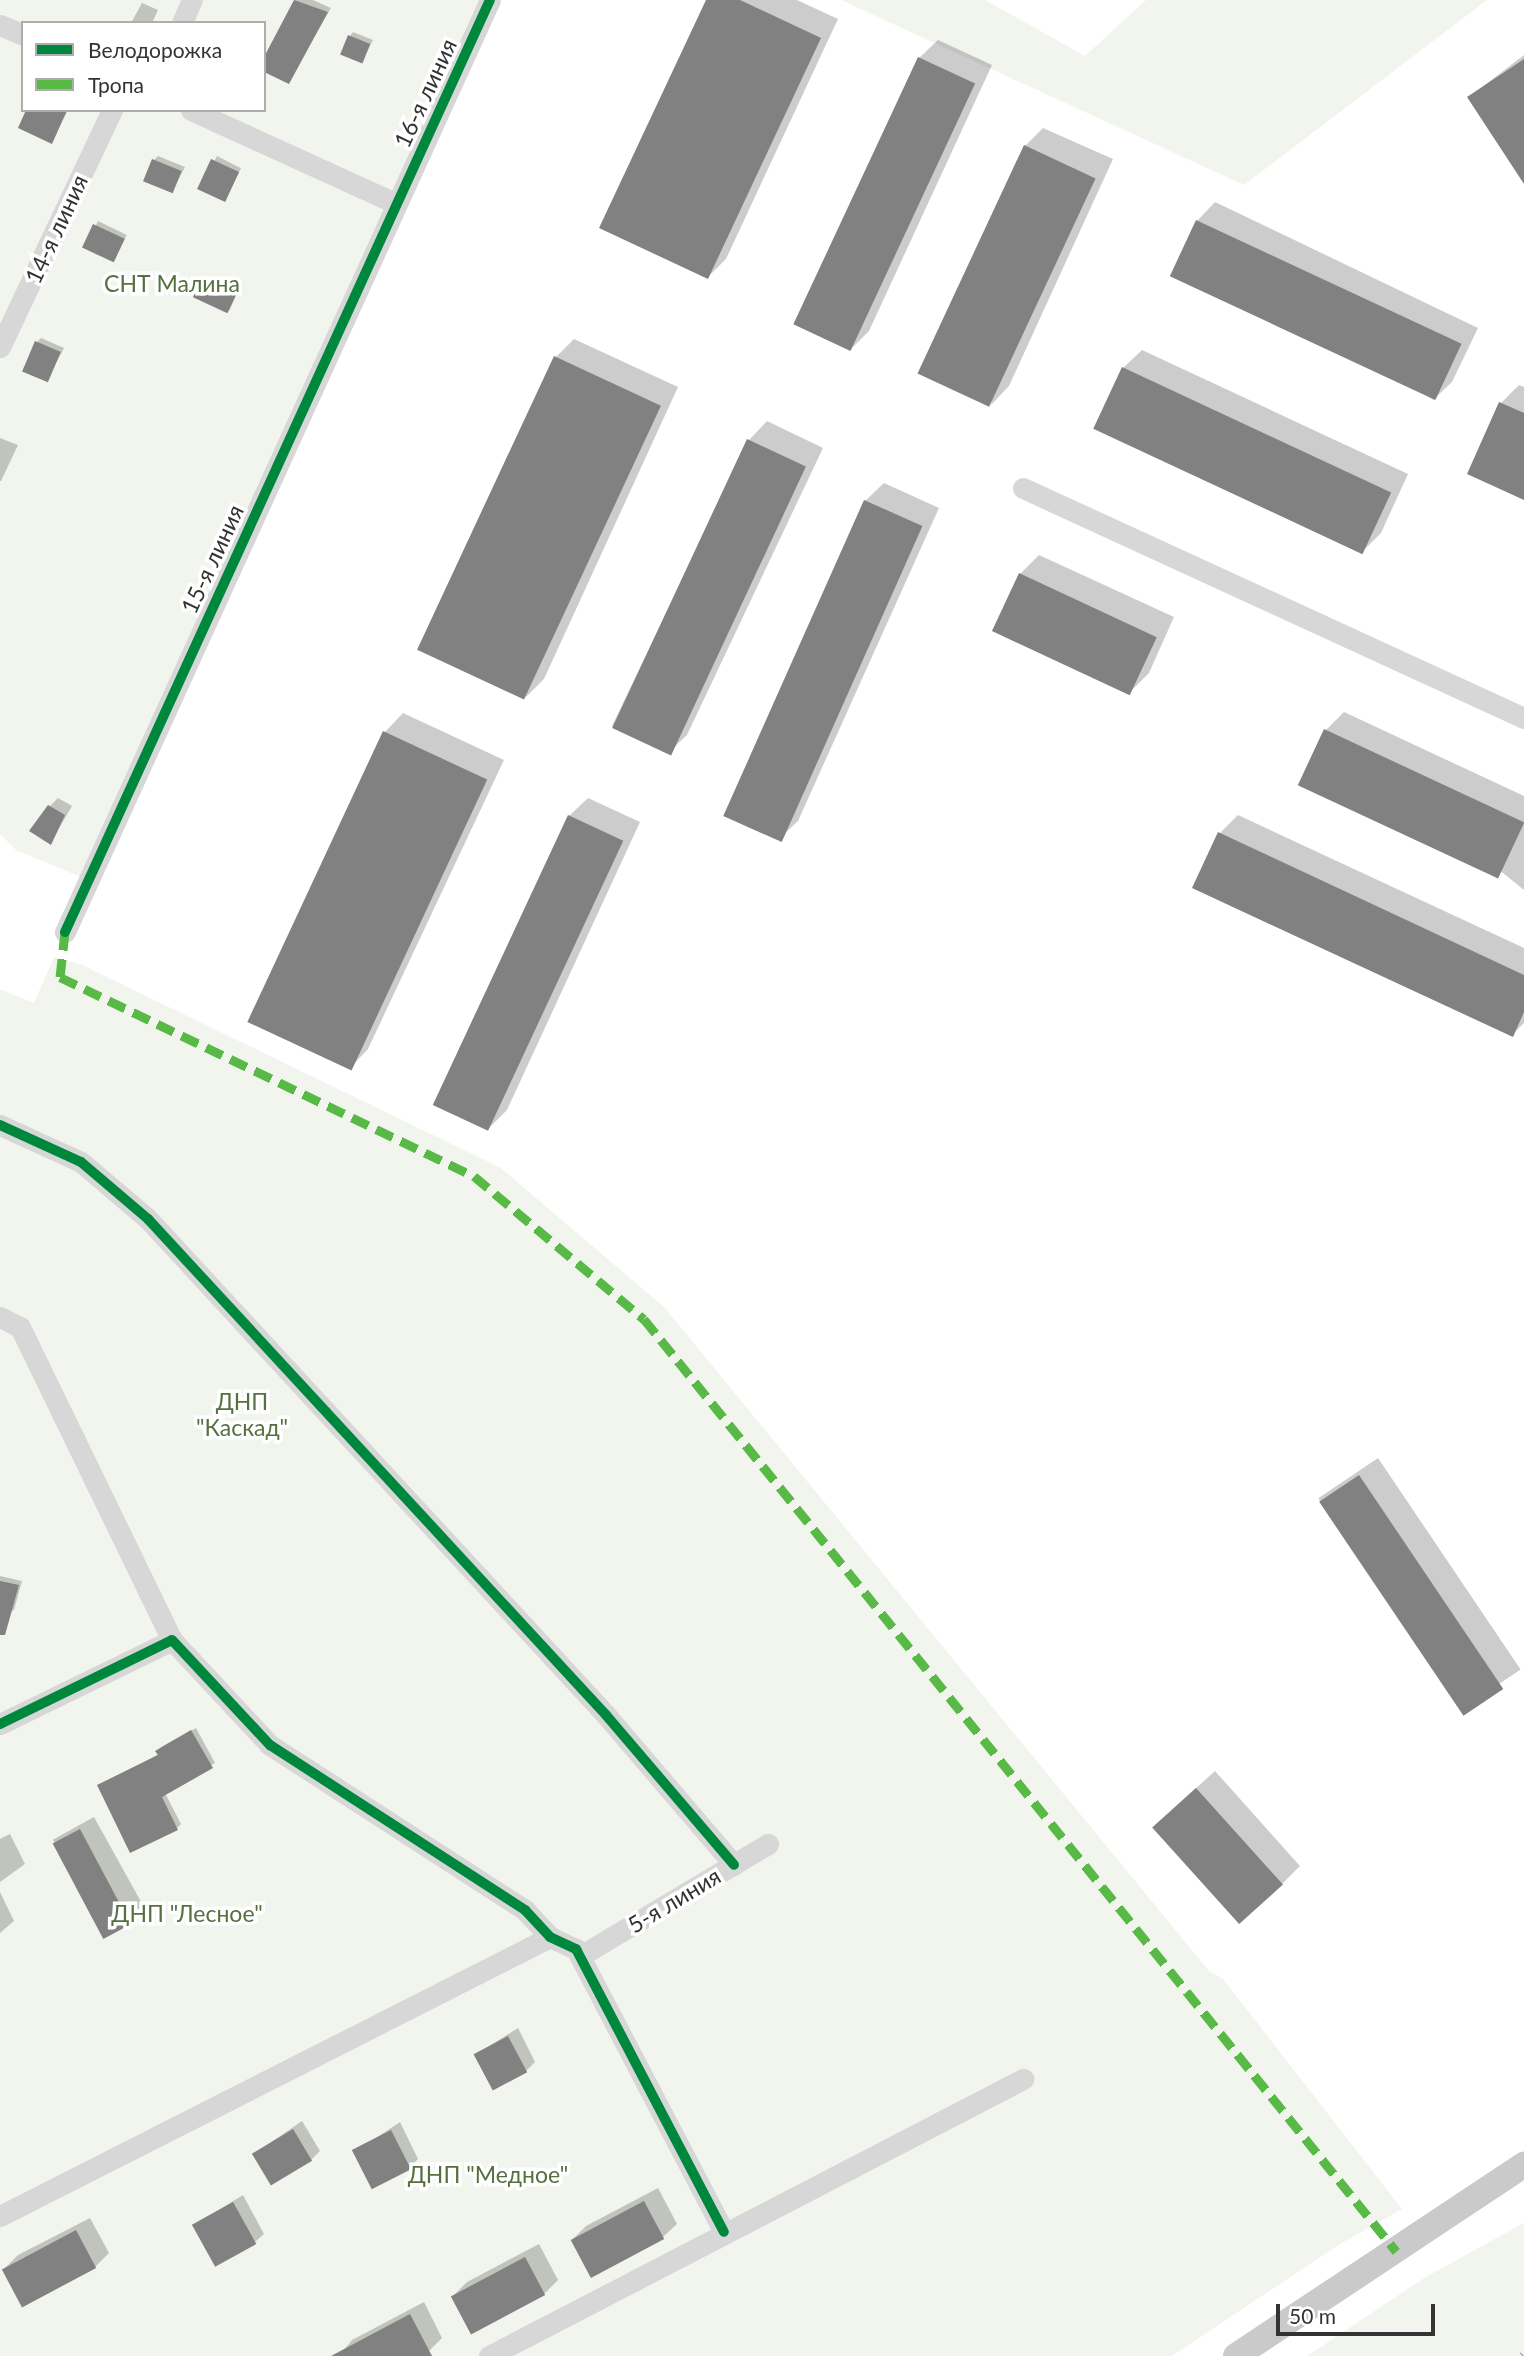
<!DOCTYPE html>
<html>
<head>
<meta charset="utf-8">
<style>
	body { margin:0 }
	#map { position:relative; width:1524px; height:2356px; overflow:hidden; background:#fff; font-family:Lato,sans-serif }
	div>[style] { position:absolute }
	.green>* { inset:0; background:#f1f5ed }
	.shadow>* { inset:0; background:#0003; transform-origin:0 0 }
	.building>* { inset:0; background:#818181; transform-origin:0 0 }
	.minor>* { height:21px; margin:-10.5px; padding:0 10.5px; transform-origin:10.5px; border-radius:10.5px; background:#d7d7d7 }
	.major>* { height:26px; margin:-13px; padding:0 13px; transform-origin:13px; border-radius:13px; background:#cacaca }
	.quiet>* { height:9px; margin-top:-4.5px; transform-origin:0; background:repeating-linear-gradient(90deg,#58b947 0 18px,transparent 0 27px) }
	.cycleway>* { height:10px; margin:-5px; padding:0 5px; transform-origin:5px; border-radius:5px; background:#00873e }
	span { translate:-50% -50%; white-space:nowrap; text-align:center; line-height:1.15; -webkit-text-stroke:7px #fff; paint-order:stroke }
	.street-label { font-size:23px; color:#333 }
	.park-label { font-size:23px; color:#56703f }
	.legend { position:absolute; left:21px; top:21px; width:245px; height:91px; box-sizing:border-box; background:#fff; border:2px solid #adadad; margin:0; padding:9px 12px; list-style:none; font-size:21px; color:#333 }
	.legend li { display:flex; align-items:center; gap:14px; height:35px }
	.legend b { width:35px; border:2px solid #adadad }
	.scale { position:absolute; left:1276px; top:2304px; width:159px; height:32px; box-sizing:border-box; border:4px solid #333; border-top:0; padding-left:9px; font-size:21px; line-height:24px; white-space:nowrap; color:#333; -webkit-text-stroke:5px #fff; paint-order:stroke }
</style>
</head>
<body>
<div id="map">
	<div class="green">
		<i style="clip-path:polygon(evenodd,0 0,490px 0,88px 880px,16px 850px,0 834px,0 0,23px 23px,264px 23px,264px 110px,23px 110px,23px 23px)"></i>
		<i style="clip-path:polygon(841px 0,985px 0,1085px 56px,1146px 0,1487px 0,1244px 185px)"></i>
		<i style="clip-path:polygon(54px 957px,80px 964px,501px 1168px,665px 1308px,1209px 1971px,1223px 1979px,1402px 2209px,1340px 2244px,1172px 2356px,0 2356px,0 989px,34px 1003px)"></i>
		<i style="clip-path:polygon(1524px 2223px,1524px 2356px,1307px 2356px,1424px 2278px)"></i>
	</div>
	<div class="shadow">
		<i style="clip-path:polygon(295px 0,313px 0,331px 8px,288px 82px,264px 61px)"></i>
		<i style="clip-path:polygon(708px 0,797px 0,838px 19px,726px 259px,708px 277px)"></i>
		<i style="clip-path:polygon(142px 3px,158px 10px,152px 23px,131px 23px)"></i>
		<i style="clip-path:polygon(353px 32px,373px 40px,362px 61px,350px 36px)"></i>
		<i style="clip-path:polygon(938px 40px,992px 65px,869px 331px,851px 349px,919px 58px)"></i>
		<i style="clip-path:polygon(1524px 55px,1524px 181px,1469px 97px)"></i>
		<i style="clip-path:polygon(28px 110px,68px 110px,52px 142px)"></i>
		<i style="clip-path:polygon(1043px 128px,1113px 159px,1009px 386px,991px 405px,1025px 146px)"></i>
		<i style="clip-path:polygon(158px 156px,185px 167px,172px 192px,154px 160px)"></i>
		<i style="left:217px;top:156px;width:27px;height:36px;rotate:27deg"></i>
		<i style="clip-path:polygon(1215px 202px,1478px 328px,1452px 382px,1433px 400px,1197px 221px)"></i>
		<i style="left:98px;top:221px;width:32px;height:30px;rotate:26deg"></i>
		<i style="left:206px;top:277px;width:35px;height:22px;rotate:24deg"></i>
		<i style="clip-path:polygon(41px 338px,64px 348px,47px 380px,37px 342px)"></i>
		<i style="clip-path:polygon(574px 339px,678px 387px,544px 679px,526px 697px,556px 357px)"></i>
		<i style="clip-path:polygon(1142px 350px,1408px 474px,1381px 533px,1362px 552px,1123px 368px)"></i>
		<i style="clip-path:polygon(1519px 385px,1524px 387px,1524px 498px,1501px 403px)"></i>
		<i style="clip-path:polygon(767px 421px,823px 448px,687px 735px,668px 753px,612px 726px,749px 440px)"></i>
		<i style="clip-path:polygon(0 438px,18px 445px,1px 481px,0 481px)"></i>
		<i style="clip-path:polygon(884px 483px,939px 508px,798px 821px,779px 839px,865px 501px)"></i>
		<i style="clip-path:polygon(1039px 555px,1174px 617px,1149px 673px,1130px 692px,1020px 574px)"></i>
		<i style="clip-path:polygon(1344px 712px,1524px 796px,1524px 890px,1326px 730px)"></i>
		<i style="clip-path:polygon(403px 713px,504px 760px,368px 1049px,350px 1068px,250px 1021px,385px 732px)"></i>
		<i style="clip-path:polygon(58px 798px,72px 806px,51px 842px,49px 807px)"></i>
		<i style="clip-path:polygon(588px 798px,640px 822px,507px 1110px,488px 1129px,569px 816px)"></i>
		<i style="clip-path:polygon(1238px 815px,1524px 948px,1524px 1023px,1512px 1035px,1220px 833px)"></i>
		<i style="left:1378px;top:1458px;width:255px;height:72px;rotate:56deg"></i>
		<i style="clip-path:polygon(0 1576px,22px 1581px,14px 1610px,0 1616px)"></i>
		<i style="clip-path:polygon(196px 1728px,215px 1763px,165px 1793px,181px 1824px,177px 1828px,99px 1785px,159px 1754px,161px 1747px)"></i>
		<i style="clip-path:polygon(1215px 1771px,1300px 1866px,1282px 1884px,1173px 1809px)"></i>
		<i style="left:94px;top:1817px;width:105px;height:47px;rotate:61deg"></i>
		<i style="clip-path:polygon(10px 1834px,25px 1864px,0 1882px,0 1839px)"></i>
		<i style="clip-path:polygon(0 1892px,14px 1921px,0 1933px)"></i>
		<i style="clip-path:polygon(518px 2028px,535px 2062px,526px 2071px,475px 2055px)"></i>
		<i style="clip-path:polygon(302px 2121px,320px 2151px,311px 2160px,254px 2154px)"></i>
		<i style="clip-path:polygon(400px 2122px,418px 2159px,410px 2167px,355px 2152px)"></i>
		<i style="clip-path:polygon(658px 2188px,677px 2224px,663px 2237px,572px 2240px,586px 2226px)"></i>
		<i style="clip-path:polygon(243px 2195px,264px 2234px,255px 2242px,194px 2225px)"></i>
		<i style="clip-path:polygon(90px 2218px,109px 2253px,95px 2267px,4px 2269px,18px 2255px)"></i>
		<i style="clip-path:polygon(539px 2244px,558px 2280px,544px 2294px,453px 2296px,467px 2282px)"></i>
		<i style="clip-path:polygon(424px 2302px,442px 2338px,429px 2351px,420px 2356px,339px 2356px,352px 2340px)"></i>
	</div>
	<div class="building">
		<i style="clip-path:polygon(294px 0,328px 12px,289px 84px,264px 72px,264px 57px)"></i>
		<i style="clip-path:polygon(706px 0,740px 0,821px 38px,708px 279px,599px 228px)"></i>
		<i style="left:348px;top:35px;width:24px;height:21px;rotate:22deg"></i>
		<i style="left:918px;top:57px;width:63px;height:295px;rotate:25deg"></i>
		<i style="clip-path:polygon(1524px 59px,1524px 184px,1467px 97px)"></i>
		<i style="clip-path:polygon(26px 110px,67px 110px,52px 144px,18px 128px)"></i>
		<i style="left:1024px;top:145px;width:79px;height:252px;rotate:25deg"></i>
		<i style="left:152px;top:159px;width:32px;height:24px;rotate:22deg"></i>
		<i style="left:211px;top:159px;width:31px;height:33px;rotate:25deg"></i>
		<i style="left:1196px;top:220px;width:293px;height:62px;rotate:25deg"></i>
		<i style="left:93px;top:224px;width:35px;height:26px;rotate:25deg"></i>
		<i style="left:201px;top:280px;width:38px;height:19px;rotate:25deg"></i>
		<i style="left:35px;top:341px;width:28px;height:33px;rotate:23deg"></i>
		<i style="left:554px;top:356px;width:118px;height:324px;rotate:25deg"></i>
		<i style="left:1122px;top:367px;width:297px;height:68px;rotate:25deg"></i>
		<i style="clip-path:polygon(1499px 402px,1524px 413px,1524px 500px,1467px 474px)"></i>
		<i style="left:747px;top:439px;width:65px;height:319px;rotate:25deg"></i>
		<i style="left:864px;top:500px;width:64px;height:346px;rotate:24deg"></i>
		<i style="left:1019px;top:573px;width:152px;height:64px;rotate:25deg"></i>
		<i style="left:1324px;top:729px;width:221px;height:62px;rotate:25deg"></i>
		<i style="left:383px;top:731px;width:115px;height:321px;rotate:25deg"></i>
		<i style="clip-path:polygon(48px 805px,65px 815px,51px 845px,29px 831px)"></i>
		<i style="left:568px;top:815px;width:61px;height:320px;rotate:25deg"></i>
		<i style="clip-path:polygon(1218px 832px,1524px 975px,1524px 1012px,1513px 1037px,1192px 888px)"></i>
		<i style="left:1359px;top:1475px;width:258px;height:48px;rotate:56deg"></i>
		<i style="clip-path:polygon(0 1581px,19px 1585px,5px 1635px,0 1635px)"></i>
		<i style="clip-path:polygon(191px 1730px,213px 1768px,162px 1797px,178px 1830px,130px 1853px,97px 1785px,158px 1755px,155px 1751px)"></i>
		<i style="left:1196px;top:1788px;width:130px;height:59px;rotate:48deg"></i>
		<i style="left:80px;top:1829px;width:108px;height:31px;rotate:62deg"></i>
		<i style="left:508px;top:2036px;width:41px;height:39px;rotate:62deg"></i>
		<i style="left:293px;top:2129px;width:37px;height:48px;rotate:59deg"></i>
		<i style="left:391px;top:2130px;width:44px;height:44px;rotate:63deg"></i>
		<i style="left:644px;top:2201px;width:43px;height:83px;rotate:62deg"></i>
		<i style="left:233px;top:2202px;width:48px;height:47px;rotate:61deg"></i>
		<i style="left:76px;top:2230px;width:43px;height:84px;rotate:62deg"></i>
		<i style="left:525px;top:2257px;width:43px;height:84px;rotate:62deg"></i>
		<i style="clip-path:polygon(410px 2314px,432px 2356px,331px 2356px)"></i>
	</div>
	<div class="minor">
		<i style="left:182px;top:23px;width:25px;rotate:-67deg"></i>
		<i style="left:0;top:25px;width:25px;rotate:23deg"></i>
		<i style="left:191px;top:110px;width:226px;rotate:24.5deg"></i>
		<i style="left:0;top:347px;width:262px;rotate:-64.7deg"></i>
		<i style="left:1023px;top:488px;width:551px;rotate:24.66deg"></i>
		<i style="left:65px;top:932px;width:1024px;rotate:-65.49deg"></i>
		<i style="left:0;top:1125px;width:89px;rotate:24.6deg"></i>
		<i style="left:81px;top:1162px;width:88px;rotate:40.4deg"></i>
		<i style="left:148px;top:1219px;width:675px;rotate:47.28deg"></i>
		<i style="left:606px;top:1715px;width:197px;rotate:49.5deg"></i>
		<i style="left:0;top:1317px;width:22px;rotate:27deg"></i>
		<i style="left:20px;top:1327px;width:348px;rotate:64.1deg"></i>
		<i style="left:0;top:1724px;width:191px;rotate:-26deg"></i>
		<i style="left:172px;top:1640px;width:144px;rotate:47deg"></i>
		<i style="left:270px;top:1745px;width:304px;rotate:32.9deg"></i>
		<i style="left:525px;top:1910px;width:37px;rotate:47deg"></i>
		<i style="left:550px;top:1937px;width:29px;rotate:25deg"></i>
		<i style="left:576px;top:1949px;width:319px;rotate:62.4deg"></i>
		<i style="left:580px;top:1956px;width:219px;rotate:-30.8deg"></i>
		<i style="left:0;top:2216px;width:617px;rotate:-26.9deg"></i>
		<i style="left:489px;top:2356px;width:602px;rotate:-27.42deg"></i>
	</div>
	<div class="major">
		<i style="left:1236px;top:2356px;width:346px;rotate:-33.6deg"></i>
	</div>
	<div class="quiet">
		<i style="left:65px;top:932px;width:45px;rotate:96.3deg"></i>
		<i style="left:60px;top:977px;width:459px;rotate:25.7deg"></i>
		<i style="left:474px;top:1176px;width:222px;rotate:40.1deg"></i>
		<i style="left:644px;top:1319px;width:1198px;rotate:51.1deg"></i>
		<i style="left:1523px;top:2356px;width:1px;rotate:-45deg"></i>
	</div>
	<div class="cycleway">
		<i style="left:65px;top:932px;width:1024px;rotate:-65.49deg"></i>
		<i style="left:0;top:1125px;width:89px;rotate:24.6deg"></i>
		<i style="left:81px;top:1162px;width:88px;rotate:40.4deg"></i>
		<i style="left:148px;top:1219px;width:675px;rotate:47.28deg"></i>
		<i style="left:606px;top:1715px;width:197px;rotate:49.5deg"></i>
		<i style="left:0;top:1724px;width:191px;rotate:-26deg"></i>
		<i style="left:172px;top:1640px;width:144px;rotate:47deg"></i>
		<i style="left:270px;top:1745px;width:304px;rotate:32.9deg"></i>
		<i style="left:525px;top:1910px;width:37px;rotate:47deg"></i>
		<i style="left:550px;top:1937px;width:29px;rotate:25deg"></i>
		<i style="left:576px;top:1949px;width:319px;rotate:62.4deg"></i>
	</div>
	<div class="street-label">
		<span style="left:425px;top:93px;rotate:-65deg">16-я линия</span>
		<span style="left:56px;top:229px;rotate:-65deg">14-я линия</span>
		<span style="left:212px;top:559px;rotate:-65deg">15-я линия</span>
		<span style="left:674px;top:1900px;rotate:-31deg">5-я линия</span>
	</div>
	<div class="park-label">
		<span style="left:172px;top:283px">СНТ Малина</span>
		<span style="left:242px;top:1414px">ДНП<br>"Каскад"</span>
		<span style="left:187px;top:1913px">ДНП "Лесное"</span>
		<span style="left:488px;top:2174px">ДНП "Медное"</span>
	</div>
	<ul class="legend">
	<li><b style="height:9px;background:#00873e"></b>Велодорожка</li>
	<li><b style="height:9px;background:#58b947"></b>Тропа</li>
	</ul>
	<div class="scale">50 m</div>
</div>
</body>
</html>
